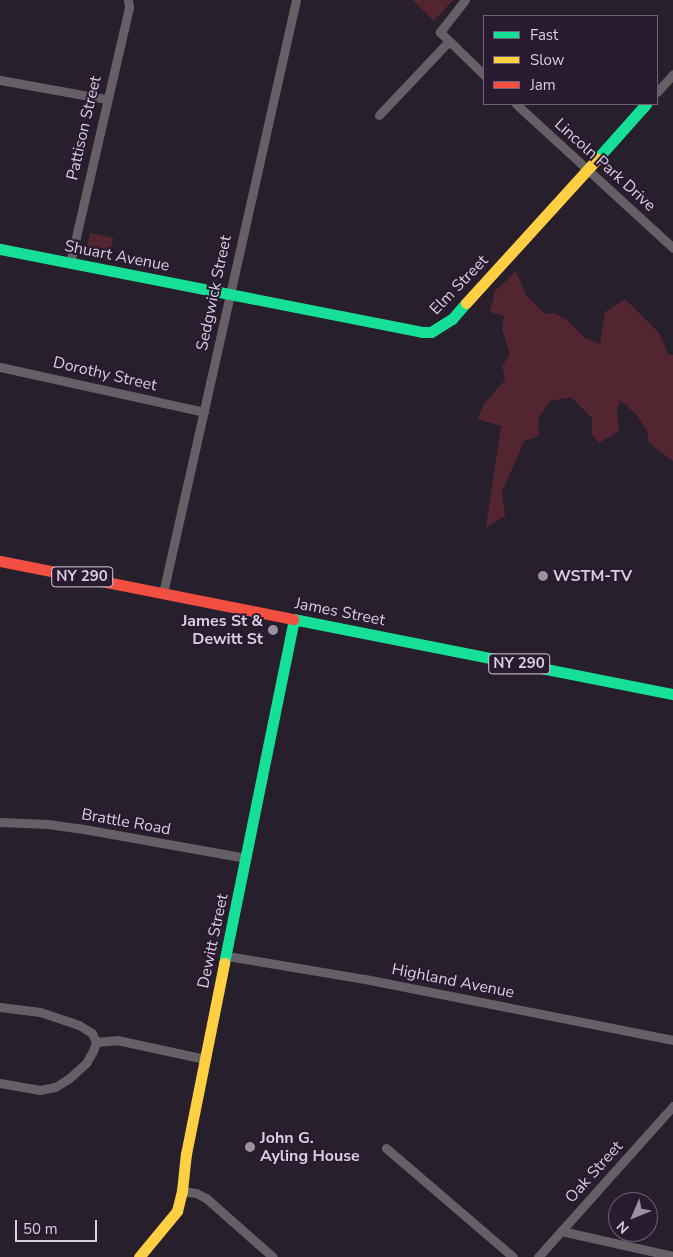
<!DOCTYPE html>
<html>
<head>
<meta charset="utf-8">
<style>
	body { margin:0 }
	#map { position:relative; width:673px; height:1257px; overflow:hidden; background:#271f2b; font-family:"Nunito Sans",sans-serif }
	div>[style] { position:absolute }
	.green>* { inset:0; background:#532530; transform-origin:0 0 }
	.street>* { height:9px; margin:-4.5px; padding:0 4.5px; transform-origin:4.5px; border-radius:4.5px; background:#656065 }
	.fast>* { height:11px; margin:-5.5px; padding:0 5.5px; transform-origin:5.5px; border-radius:5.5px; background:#16e098 }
	.slow>* { height:11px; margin:-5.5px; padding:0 5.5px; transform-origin:5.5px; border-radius:5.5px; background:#ffcf43 }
	.jam>* { height:11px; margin:-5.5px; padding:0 5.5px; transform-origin:5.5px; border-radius:5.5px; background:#f24e42 }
	.dots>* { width:14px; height:14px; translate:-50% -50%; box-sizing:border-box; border:2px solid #291931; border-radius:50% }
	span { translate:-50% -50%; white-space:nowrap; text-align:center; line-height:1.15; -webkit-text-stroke:4px #291931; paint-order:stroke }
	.shield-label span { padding:1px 4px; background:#291931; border:1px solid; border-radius:4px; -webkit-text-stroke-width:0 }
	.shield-label { font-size:15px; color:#d8cede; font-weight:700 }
	.street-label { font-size:16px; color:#d8cede }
	.poi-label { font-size:16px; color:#d8cede; font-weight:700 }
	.left { translate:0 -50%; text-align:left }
	.right { translate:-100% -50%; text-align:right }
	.legend { position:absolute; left:483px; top:15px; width:175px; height:90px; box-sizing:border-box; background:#291931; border:1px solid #6f6176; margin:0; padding:6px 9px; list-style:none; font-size:15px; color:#d8cede }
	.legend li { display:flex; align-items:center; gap:10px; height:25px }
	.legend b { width:25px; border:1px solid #6f6176 }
	.north { position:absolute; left:608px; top:1192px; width:50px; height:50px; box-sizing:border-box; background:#291931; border:1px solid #6f6176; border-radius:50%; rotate:225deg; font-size:14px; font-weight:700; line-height:20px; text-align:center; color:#d8cede }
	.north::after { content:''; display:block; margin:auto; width:18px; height:22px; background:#9a919f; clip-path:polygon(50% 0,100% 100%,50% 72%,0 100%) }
	.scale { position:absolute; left:15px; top:1220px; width:82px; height:22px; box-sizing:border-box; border:2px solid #d8cede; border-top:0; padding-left:6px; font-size:15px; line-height:18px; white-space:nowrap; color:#d8cede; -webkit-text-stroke:4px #291931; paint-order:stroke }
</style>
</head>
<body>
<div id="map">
	<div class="green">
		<i style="clip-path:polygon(412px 0,453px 0,434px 21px)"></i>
		<i style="left:90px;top:233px;width:24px;height:19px;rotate:12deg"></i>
		<i style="clip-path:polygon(516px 271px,526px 295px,545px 314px,553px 313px,566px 319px,585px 338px,600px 344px,605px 312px,625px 299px,660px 334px,668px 354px,673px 355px,673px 461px,649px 443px,647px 431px,637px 415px,621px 401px,617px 409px,619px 431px,599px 443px,592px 435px,592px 418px,571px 397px,550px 401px,538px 419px,539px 436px,524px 441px,502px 492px,505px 516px,486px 527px,501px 426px,477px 419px,485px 403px,505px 380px,502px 366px,510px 354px,502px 329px,504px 316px,490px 312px,495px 291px)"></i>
	</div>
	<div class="street">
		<i style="left:465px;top:0;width:41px;rotate:128deg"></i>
		<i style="left:440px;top:32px;width:62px;rotate:44.3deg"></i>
		<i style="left:0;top:80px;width:108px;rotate:10.2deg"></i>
		<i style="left:657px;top:92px;width:24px;rotate:-48deg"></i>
		<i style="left:516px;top:104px;width:213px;rotate:42.5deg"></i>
		<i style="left:379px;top:115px;width:100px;rotate:-46.6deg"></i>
		<i style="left:70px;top:263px;width:263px;rotate:-77deg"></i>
		<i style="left:129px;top:7px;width:7px;rotate:-98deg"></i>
		<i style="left:0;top:367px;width:209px;rotate:12.4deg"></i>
		<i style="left:163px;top:593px;width:608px;rotate:-77.36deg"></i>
		<i style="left:0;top:822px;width:48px;rotate:2.4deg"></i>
		<i style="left:48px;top:824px;width:30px;rotate:8deg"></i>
		<i style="left:78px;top:828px;width:171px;rotate:10.1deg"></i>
		<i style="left:227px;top:956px;width:140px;rotate:9.5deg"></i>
		<i style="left:365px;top:979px;width:314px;rotate:11.2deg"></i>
		<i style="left:0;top:1007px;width:40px;rotate:7.1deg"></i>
		<i style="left:40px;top:1012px;width:41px;rotate:18.4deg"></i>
		<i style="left:79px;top:1025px;width:15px;rotate:32deg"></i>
		<i style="left:92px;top:1033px;width:10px;rotate:66deg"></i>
		<i style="left:96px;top:1042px;width:9px;rotate:108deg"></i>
		<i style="left:93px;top:1051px;width:14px;rotate:120deg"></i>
		<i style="left:86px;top:1063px;width:24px;rotate:138deg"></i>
		<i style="left:68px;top:1079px;width:15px;rotate:148deg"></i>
		<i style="left:55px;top:1087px;width:15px;rotate:169deg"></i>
		<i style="left:40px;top:1090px;width:41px;rotate:-170.1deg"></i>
		<i style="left:96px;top:1042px;width:21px;rotate:-5deg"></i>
		<i style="left:117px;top:1040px;width:90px;rotate:12.2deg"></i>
		<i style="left:386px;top:1148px;width:167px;rotate:40.6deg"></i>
		<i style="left:182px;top:1191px;width:14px;rotate:8deg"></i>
		<i style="left:196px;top:1193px;width:11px;rotate:27deg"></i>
		<i style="left:206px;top:1198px;width:89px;rotate:41.4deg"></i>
		<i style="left:561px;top:1231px;width:115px;rotate:12.6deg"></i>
		<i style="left:538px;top:1257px;width:203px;rotate:-48.2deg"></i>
	</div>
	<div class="fast">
		<i style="left:597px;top:159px;width:74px;rotate:-48.3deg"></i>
		<i style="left:0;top:249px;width:430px;rotate:11.1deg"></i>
		<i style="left:422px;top:332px;width:9px"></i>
		<i style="left:431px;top:332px;width:25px;rotate:-32deg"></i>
		<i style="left:452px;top:319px;width:21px;rotate:-49deg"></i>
		<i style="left:293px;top:619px;width:387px;rotate:11.2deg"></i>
		<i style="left:224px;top:963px;width:351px;rotate:-78.5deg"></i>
	</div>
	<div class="slow">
		<i style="left:466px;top:303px;width:195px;rotate:-47.7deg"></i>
		<i style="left:139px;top:1257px;width:60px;rotate:-50.4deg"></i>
		<i style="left:177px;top:1211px;width:21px;rotate:-76deg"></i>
		<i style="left:182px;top:1191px;width:37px;rotate:-84deg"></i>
		<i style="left:186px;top:1154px;width:195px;rotate:-78.7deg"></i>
	</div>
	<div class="jam">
		<i style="left:0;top:561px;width:299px;rotate:11.2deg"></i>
	</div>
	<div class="dots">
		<i style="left:543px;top:576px;background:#9a919f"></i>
		<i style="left:273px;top:630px;background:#9a919f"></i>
		<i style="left:250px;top:1147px;background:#9a919f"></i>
	</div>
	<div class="shield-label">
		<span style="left:82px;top:577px">NY 290</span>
		<span style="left:519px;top:664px">NY 290</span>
	</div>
	<div class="street-label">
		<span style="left:84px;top:128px;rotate:-77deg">Pattison Street</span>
		<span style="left:605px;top:165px;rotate:42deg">Lincoln Park Drive</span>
		<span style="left:117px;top:256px;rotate:11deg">Shuart Avenue</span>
		<span style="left:459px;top:285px;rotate:-46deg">Elm Street</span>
		<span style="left:214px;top:293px;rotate:-78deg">Sedgwick Street</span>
		<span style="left:105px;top:374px;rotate:13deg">Dorothy Street</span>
		<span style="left:340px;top:612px;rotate:11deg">James Street</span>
		<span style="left:126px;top:822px;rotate:10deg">Brattle Road</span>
		<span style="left:213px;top:941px;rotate:-78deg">Dewitt Street</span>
		<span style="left:453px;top:981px;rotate:11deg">Highland Avenue</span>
		<span style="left:594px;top:1172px;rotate:-48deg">Oak Street</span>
	</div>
	<div class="poi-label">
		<span class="left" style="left:553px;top:576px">WSTM-TV</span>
		<span class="right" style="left:263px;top:630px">James St &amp;<br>Dewitt St</span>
		<span class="left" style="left:260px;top:1147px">John G.<br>Ayling House</span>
	</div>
	<ul class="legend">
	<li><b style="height:6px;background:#16e098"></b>Fast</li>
	<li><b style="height:6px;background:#ffcf43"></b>Slow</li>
	<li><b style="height:6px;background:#f24e42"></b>Jam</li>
	</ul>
	<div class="north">N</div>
	<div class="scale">50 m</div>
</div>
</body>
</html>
